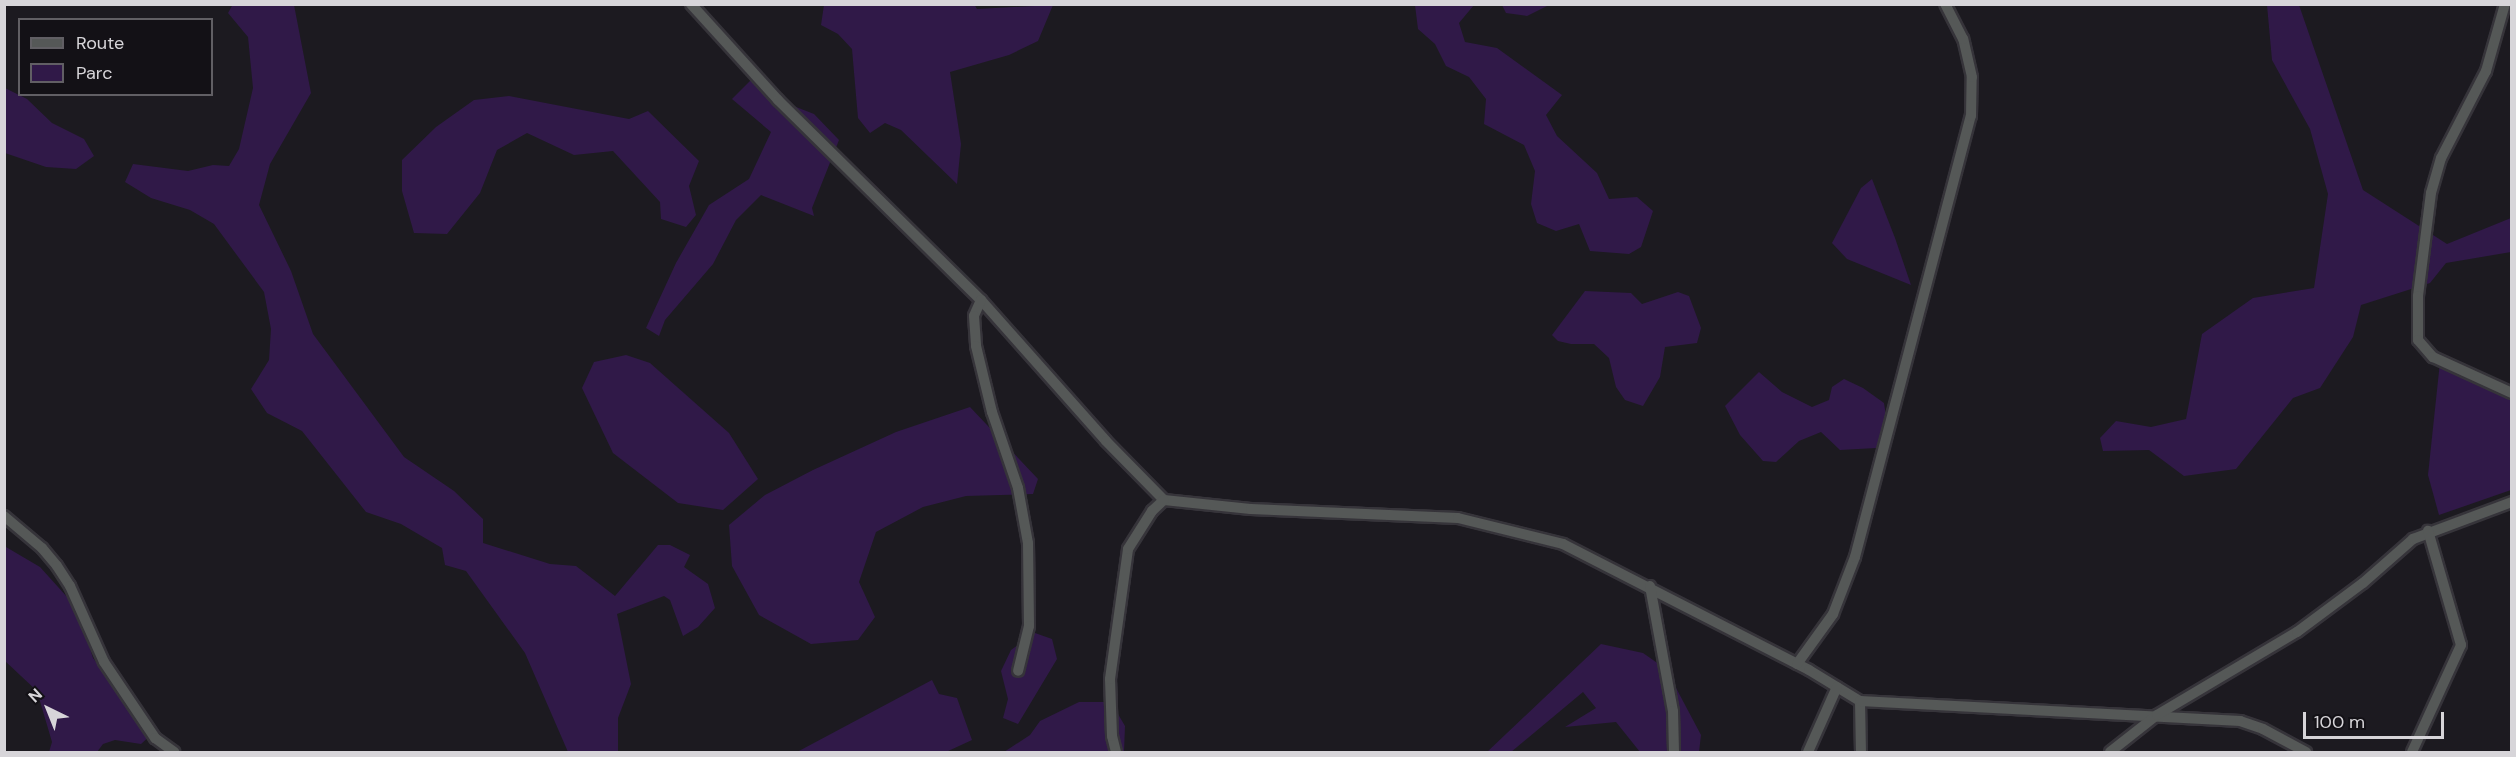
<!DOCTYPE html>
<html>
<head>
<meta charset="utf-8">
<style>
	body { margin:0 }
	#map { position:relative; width:2516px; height:757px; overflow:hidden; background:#1c1a20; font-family:"DM Sans",sans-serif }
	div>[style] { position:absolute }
	.green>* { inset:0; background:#301948 }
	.roads { filter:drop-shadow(2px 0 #36343a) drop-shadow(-2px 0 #36343a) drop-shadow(0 2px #36343a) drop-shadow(0 -2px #36343a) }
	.minor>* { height:10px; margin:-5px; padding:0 5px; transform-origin:5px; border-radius:5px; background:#555857 }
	span { translate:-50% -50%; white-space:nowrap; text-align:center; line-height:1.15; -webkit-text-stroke:4.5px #131116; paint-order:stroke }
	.frame { position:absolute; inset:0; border:6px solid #d7d5d9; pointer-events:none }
	.legend { position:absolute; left:18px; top:18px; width:195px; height:78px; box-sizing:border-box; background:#131116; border:2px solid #615f64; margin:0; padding:8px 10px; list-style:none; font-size:18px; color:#d7d5d9 }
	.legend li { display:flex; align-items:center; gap:12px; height:30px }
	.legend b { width:30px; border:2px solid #615f64 }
	.north { position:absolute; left:18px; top:679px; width:60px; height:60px; -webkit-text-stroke:4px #131116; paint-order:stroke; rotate:317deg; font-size:16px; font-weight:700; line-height:24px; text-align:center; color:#d7d5d9 }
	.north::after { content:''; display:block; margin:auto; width:21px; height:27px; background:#d7d5d9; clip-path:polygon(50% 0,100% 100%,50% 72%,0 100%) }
	.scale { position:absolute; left:2303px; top:712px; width:141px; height:27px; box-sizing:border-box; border:3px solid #d7d5d9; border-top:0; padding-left:8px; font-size:18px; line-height:21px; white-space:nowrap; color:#d7d5d9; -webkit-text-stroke:4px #131116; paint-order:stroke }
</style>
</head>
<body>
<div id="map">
	<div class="green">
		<i style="clip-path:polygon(233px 4px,294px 5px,311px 93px,270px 164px,259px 205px,291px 271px,313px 334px,404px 457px,454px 491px,483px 519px,483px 543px,550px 564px,576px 566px,615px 596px,658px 545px,670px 545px,690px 555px,684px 567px,708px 584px,715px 608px,698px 627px,683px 636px,670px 600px,664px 596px,617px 614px,631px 684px,618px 718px,618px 752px,568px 752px,525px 653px,466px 571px,445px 565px,442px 548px,401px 524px,366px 512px,302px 431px,267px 413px,251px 389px,269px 360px,271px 329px,264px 292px,214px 224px,190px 210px,151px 198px,125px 182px,133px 164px,188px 171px,213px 165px,229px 166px,239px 149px,253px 88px,248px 37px,228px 13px)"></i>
		<i style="clip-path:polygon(974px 4px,977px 9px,1053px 5px,1038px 41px,1009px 55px,950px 72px,961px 144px,957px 184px,901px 130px,885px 123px,870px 133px,858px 118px,852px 49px,838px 34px,821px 25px,824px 5px)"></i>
		<i style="clip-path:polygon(1415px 5px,1474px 5px,1459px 23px,1465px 42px,1497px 48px,1562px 95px,1546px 115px,1557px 136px,1597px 173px,1609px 199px,1637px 197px,1653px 211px,1641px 247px,1629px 254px,1590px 251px,1579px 224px,1556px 231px,1537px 223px,1531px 204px,1535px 171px,1524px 145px,1484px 124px,1486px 99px,1469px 77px,1446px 66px,1435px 44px,1418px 29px)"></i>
		<i style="clip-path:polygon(1502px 5px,1549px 5px,1527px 16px,1506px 13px)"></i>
		<i style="clip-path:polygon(2267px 5px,2299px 5px,2363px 190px,2447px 244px,2511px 218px,2511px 252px,2446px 263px,2430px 283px,2361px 305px,2353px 337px,2320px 388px,2293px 398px,2236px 469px,2184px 476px,2149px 450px,2103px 451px,2100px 438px,2116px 421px,2151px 427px,2186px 419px,2202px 334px,2253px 298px,2314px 288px,2328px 194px,2310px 129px,2272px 60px)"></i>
		<i style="clip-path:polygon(753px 78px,778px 100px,814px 114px,839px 140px,812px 208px,814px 216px,761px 195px,736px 220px,713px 264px,665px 320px,659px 336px,646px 328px,676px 263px,709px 205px,749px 179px,771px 132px,732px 99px)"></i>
		<i style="clip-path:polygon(5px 88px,27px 99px,52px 123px,84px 139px,94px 156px,76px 169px,46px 167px,5px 153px)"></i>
		<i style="clip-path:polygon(509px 96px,629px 119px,648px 111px,699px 161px,689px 186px,696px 215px,686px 227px,661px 219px,660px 202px,613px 151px,574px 155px,527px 133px,497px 150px,480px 193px,447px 234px,414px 233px,402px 191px,402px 160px,436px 127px,474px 100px)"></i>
		<i style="clip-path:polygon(1872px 179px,1895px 238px,1911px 285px,1847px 259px,1832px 243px,1861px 188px)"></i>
		<i style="clip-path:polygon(1585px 291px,1631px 293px,1642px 304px,1678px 292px,1689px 296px,1701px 328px,1697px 343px,1665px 347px,1660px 377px,1643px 406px,1625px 400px,1616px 387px,1609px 358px,1594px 344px,1571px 344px,1558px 341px,1552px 335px)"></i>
		<i style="clip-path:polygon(626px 355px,650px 363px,729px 433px,758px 479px,723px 510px,678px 503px,613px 453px,582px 388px,594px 362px)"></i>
		<i style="clip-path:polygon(2440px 362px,2511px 392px,2511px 490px,2439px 515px,2428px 475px)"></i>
		<i style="clip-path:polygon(1759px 372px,1782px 392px,1812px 407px,1829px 400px,1832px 387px,1844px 379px,1863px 388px,1884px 403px,1887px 422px,1876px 448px,1840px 450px,1821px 432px,1799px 441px,1776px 462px,1763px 461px,1740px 435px,1725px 406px)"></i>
		<i style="clip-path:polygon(970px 407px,1038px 479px,1033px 494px,966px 496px,923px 507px,876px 532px,859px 582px,875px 617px,858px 640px,811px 644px,759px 615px,732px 566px,729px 525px,765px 495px,813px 470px,896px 432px)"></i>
		<i style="clip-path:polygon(6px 547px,40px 567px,77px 608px,93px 658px,152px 734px,141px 744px,115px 740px,103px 744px,97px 752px,49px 752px,52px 742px,37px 691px,5px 661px)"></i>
		<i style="clip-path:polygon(1035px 633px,1052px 639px,1057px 659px,1018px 724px,1003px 718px,1008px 699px,1001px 671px,1011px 650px)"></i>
		<i style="clip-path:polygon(1601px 644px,1643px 653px,1666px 669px,1701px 735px,1699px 752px,1640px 752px,1616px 722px,1565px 727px,1596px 708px,1583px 692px,1511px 752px,1487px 752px)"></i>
		<i style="clip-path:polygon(932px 680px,939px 694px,957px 698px,972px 740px,946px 752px,797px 752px)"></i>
		<i style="clip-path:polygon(1079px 702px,1111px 702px,1125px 726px,1124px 752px,1004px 752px,1030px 735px,1040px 721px)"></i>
	</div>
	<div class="roads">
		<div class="minor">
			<i style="left:691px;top:4px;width:130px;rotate:47.8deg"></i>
			<i style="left:778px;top:100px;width:285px;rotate:44.6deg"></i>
			<i style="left:981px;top:300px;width:188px;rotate:48.4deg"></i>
			<i style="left:1106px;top:441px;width:83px;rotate:45.5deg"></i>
			<i style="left:1164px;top:500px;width:87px;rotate:5.9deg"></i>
			<i style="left:1251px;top:509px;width:207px;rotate:2.5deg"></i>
			<i style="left:1458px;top:518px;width:108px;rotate:13.9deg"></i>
			<i style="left:1563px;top:544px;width:276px;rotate:27.1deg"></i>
			<i style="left:1809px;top:670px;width:60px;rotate:31.3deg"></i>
			<i style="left:1860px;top:701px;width:51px;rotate:88.9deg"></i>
			<i style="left:2505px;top:4px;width:70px;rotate:105.8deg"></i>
			<i style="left:2486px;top:71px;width:98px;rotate:117.3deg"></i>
			<i style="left:2441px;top:158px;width:36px;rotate:106deg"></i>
			<i style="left:2431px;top:193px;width:104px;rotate:97.2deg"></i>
			<i style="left:2418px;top:296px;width:44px;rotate:90deg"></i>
			<i style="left:2418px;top:340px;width:23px;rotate:49deg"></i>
			<i style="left:2433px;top:357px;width:87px;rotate:24.5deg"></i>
			<i style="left:981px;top:300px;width:17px;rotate:114deg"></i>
			<i style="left:974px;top:316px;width:30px;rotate:86deg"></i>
			<i style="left:976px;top:346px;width:68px;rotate:76.4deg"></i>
			<i style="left:992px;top:412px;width:80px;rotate:71.1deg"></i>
			<i style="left:1018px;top:488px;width:56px;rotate:79.7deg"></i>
			<i style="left:1028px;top:543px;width:83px;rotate:89.3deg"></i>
			<i style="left:1029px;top:626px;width:46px;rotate:103.7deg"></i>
			<i style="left:4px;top:516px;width:50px;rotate:40.1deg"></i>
			<i style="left:42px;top:548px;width:23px;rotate:50deg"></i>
			<i style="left:57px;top:566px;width:24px;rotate:57deg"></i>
			<i style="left:70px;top:586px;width:83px;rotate:65.9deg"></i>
			<i style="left:104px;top:662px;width:92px;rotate:56.1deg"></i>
			<i style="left:155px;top:738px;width:24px;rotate:36deg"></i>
			<i style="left:1650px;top:586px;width:127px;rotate:79.6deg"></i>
			<i style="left:1673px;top:711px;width:41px;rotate:88.6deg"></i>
			<i style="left:1797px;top:664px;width:62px;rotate:-54.2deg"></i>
			<i style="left:1833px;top:614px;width:61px;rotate:-68.9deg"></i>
			<i style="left:1855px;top:557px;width:456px;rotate:-75.3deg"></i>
			<i style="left:1971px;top:116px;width:39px;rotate:-89deg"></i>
			<i style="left:1972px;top:77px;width:39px;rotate:-103deg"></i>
			<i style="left:1963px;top:39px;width:39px;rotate:-117deg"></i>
			<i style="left:1860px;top:701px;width:381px;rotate:3deg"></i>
			<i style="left:2240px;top:721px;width:24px;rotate:19deg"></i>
			<i style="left:2263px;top:729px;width:49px;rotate:28.1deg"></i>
			<i style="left:1116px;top:752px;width:16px;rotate:-104deg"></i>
			<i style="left:1112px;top:736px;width:57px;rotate:-92deg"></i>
			<i style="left:1110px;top:679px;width:131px;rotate:-82.1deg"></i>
			<i style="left:1128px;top:549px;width:45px;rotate:-57.7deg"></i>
			<i style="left:1152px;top:511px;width:16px;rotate:-43deg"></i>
			<i style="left:1808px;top:752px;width:71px;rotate:-66deg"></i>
			<i style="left:2110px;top:752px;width:60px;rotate:-38.2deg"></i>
			<i style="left:2157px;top:715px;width:163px;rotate:-30.7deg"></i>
			<i style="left:2297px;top:632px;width:82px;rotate:-36.6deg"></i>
			<i style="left:2363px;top:583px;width:67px;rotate:-41.3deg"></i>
			<i style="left:2413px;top:539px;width:106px;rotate:-20.5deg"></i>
			<i style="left:2412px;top:752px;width:118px;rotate:-65.4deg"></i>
			<i style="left:2461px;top:645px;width:119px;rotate:-106.1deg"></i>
		</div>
	</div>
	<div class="frame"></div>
	<ul class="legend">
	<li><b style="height:8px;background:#555857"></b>Route</li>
	<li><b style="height:16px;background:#301948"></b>Parc</li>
	</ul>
	<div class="north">N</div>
	<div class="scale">100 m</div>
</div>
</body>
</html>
